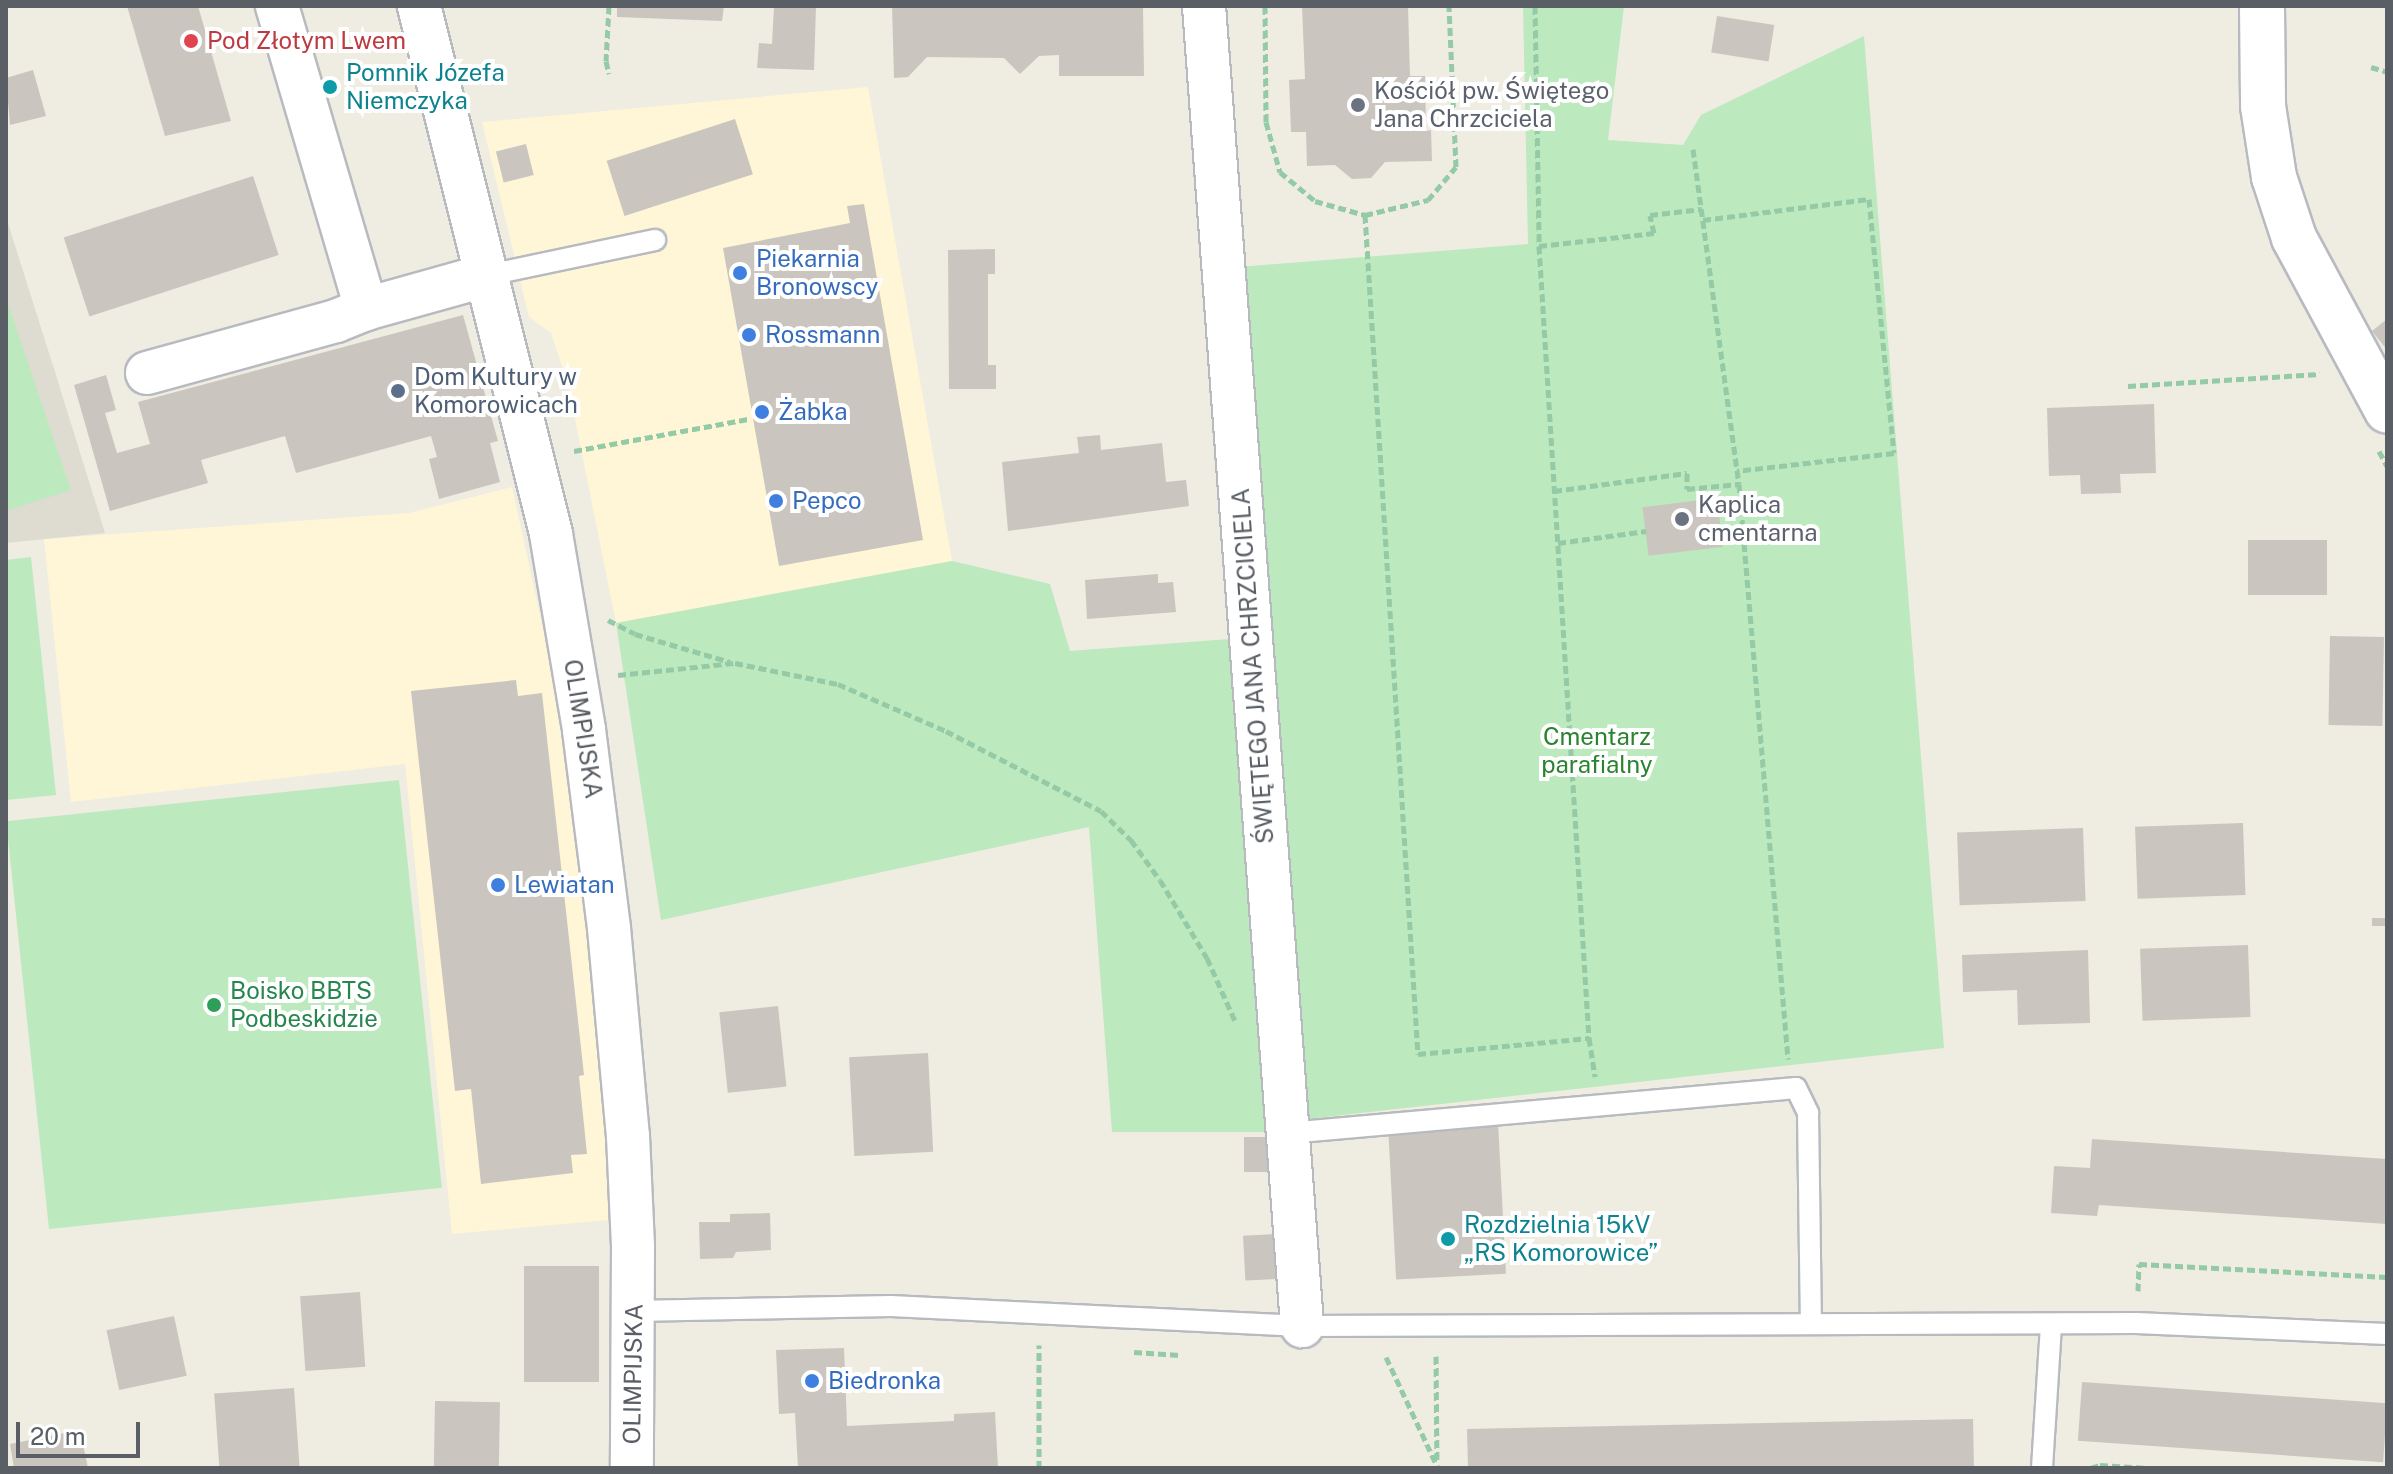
<!DOCTYPE html>
<html>
<head>
<meta charset="utf-8">
<style>
	body { margin:0 }
	#map { position:relative; width:2393px; height:1474px; overflow:hidden; background:#efece2; font-family:"Public Sans",sans-serif }
	div>[style] { position:absolute }
	.commercial>* { inset:0; background:#fff6d7 }
	.education>* { inset:0; background:#dedbd1 }
	.green>* { inset:0; background:#bce9bd; transform-origin:0 0 }
	.building>* { inset:0; background:#cac6bf; transform-origin:0 0 }
	.path>* { height:5px; margin-top:-2.5px; transform-origin:0; background:repeating-linear-gradient(90deg,#94caa5 0 8px,transparent 0 12px) }
	.roads { filter:drop-shadow(2px 0 #b7bbc0) drop-shadow(-2px 0 #b7bbc0) drop-shadow(0 2px #b7bbc0) drop-shadow(0 -2px #b7bbc0) }
	.lane>* { height:20px; margin:-10px; padding:0 10px; transform-origin:10px; border-radius:10px; background:#fff }
	.street>* { height:42px; margin:-21px; padding:0 21px; transform-origin:21px; border-radius:21px; background:#fff }
	.secondary>* { height:44px; margin:-22px; padding:0 22px; transform-origin:22px; border-radius:22px; background:#fff }
	.dots>* { width:22px; height:22px; translate:-50% -50%; box-sizing:border-box; border:4px solid #fff; border-radius:50% }
	span { translate:-50% -50%; white-space:nowrap; text-align:center; line-height:1.15; -webkit-text-stroke:8px #fff; paint-order:stroke }
	.health-label { font-size:24px; color:#be3a42 }
	.left { translate:0 -50%; text-align:left }
	.culture-label { font-size:24px; color:#0d838f }
	.worship-label { font-size:24px; color:#5b616d }
	.shop-label { font-size:24px; color:#366cbe }
	.service-label { font-size:24px; color:#4e5e75 }
	.street-label { font-size:24px; color:#5a5f65 }
	.park-label { font-size:24px; color:#2b8330 }
	.leisure-label { font-size:24px; color:#27864d }
	.frame { position:absolute; inset:0; border:8px solid #5a5f65; pointer-events:none }
	.scale { position:absolute; left:16px; top:1422px; width:124px; height:36px; box-sizing:border-box; border:4px solid #5a5f65; border-top:0; padding-left:10px; font-size:24px; line-height:28px; white-space:nowrap; color:#5a5f65; -webkit-text-stroke:6px #fff; paint-order:stroke }
</style>
</head>
<body>
<div id="map">
	<div class="commercial">
		<i style="clip-path:polygon(868px 87px,952px 561px,616px 623px,568px 384px,551px 333px,529px 317px,482px 122px)"></i>
		<i style="clip-path:polygon(512px 487px,554px 679px,606px 1057px,608px 1220px,452px 1234px,405px 764px,71px 802px,44px 539px,409px 513px)"></i>
	</div>
	<div class="education">
		<i style="clip-path:polygon(6px 217px,55px 372px,105px 533px,6px 543px)"></i>
	</div>
	<div class="green">
		<i style="clip-path:polygon(1523px 6px,1624px 6px,1608px 140px,1683px 145px,1701px 115px,1864px 36px,1944px 1048px,1298px 1120px,1238px 267px,1528px 244px)"></i>
		<i style="clip-path:polygon(6px 298px,71px 490px,6px 511px)"></i>
		<i style="clip-path:polygon(31px 557px,56px 795px,6px 800px,6px 560px)"></i>
		<i style="clip-path:polygon(952px 561px,1050px 584px,1070px 651px,1230px 639px,1275px 1132px,1112px 1132px,1089px 827px,661px 920px,616px 623px)"></i>
		<i style="left:399px;top:780px;width:410px;height:395px;rotate:84deg"></i>
	</div>
	<div class="building">
		<i style="clip-path:polygon(127px 6px,198px 6px,231px 121px,165px 136px)"></i>
		<i style="clip-path:polygon(617px 6px,724px 6px,722px 21px,617px 17px)"></i>
		<i style="clip-path:polygon(774px 6px,816px 6px,814px 70px,757px 68px,759px 43px,772px 44px)"></i>
		<i style="clip-path:polygon(892px 6px,1143px 6px,1144px 76px,1059px 76px,1059px 55px,1039px 56px,1020px 74px,1004px 58px,927px 57px,908px 77px,894px 78px)"></i>
		<i style="clip-path:polygon(1302px 6px,1408px 6px,1410px 76px,1425px 76px,1426px 131px,1431px 130px,1432px 161px,1385px 162px,1371px 178px,1352px 179px,1335px 165px,1307px 166px,1306px 132px,1291px 132px,1289px 80px,1305px 79px)"></i>
		<i style="left:1717px;top:16px;width:58px;height:37px;rotate:9deg"></i>
		<i style="clip-path:polygon(33px 70px,46px 116px,10px 125px,6px 78px)"></i>
		<i style="left:735px;top:119px;width:58px;height:135px;rotate:72deg"></i>
		<i style="left:526px;top:144px;width:32px;height:31px;rotate:76deg"></i>
		<i style="left:253px;top:176px;width:83px;height:199px;rotate:72deg"></i>
		<i style="clip-path:polygon(864px 204px,923px 540px,779px 566px,723px 248px,850px 223px,847px 206px)"></i>
		<i style="clip-path:polygon(995px 249px,995px 274px,988px 274px,988px 365px,996px 365px,996px 389px,949px 389px,948px 250px)"></i>
		<i style="clip-path:polygon(463px 315px,498px 441px,490px 443px,500px 482px,439px 499px,429px 459px,437px 457px,431px 436px,296px 473px,285px 436px,201px 460px,208px 483px,110px 511px,74px 385px,106px 375px,116px 410px,105px 413px,117px 453px,150px 444px,138px 402px)"></i>
		<i style="clip-path:polygon(2387px 319px,2387px 350px,2372px 331px)"></i>
		<i style="clip-path:polygon(2154px 404px,2156px 473px,2120px 474px,2121px 493px,2081px 494px,2080px 475px,2049px 476px,2047px 408px)"></i>
		<i style="clip-path:polygon(1100px 435px,1101px 450px,1162px 443px,1166px 482px,1186px 480px,1189px 506px,1008px 531px,1002px 462px,1079px 453px,1077px 437px)"></i>
		<i style="left:1717px;top:498px;width:49px;height:75px;rotate:83deg"></i>
		<i style="left:2248px;top:540px;width:79px;height:55px"></i>
		<i style="clip-path:polygon(1158px 574px,1158px 583px,1173px 582px,1176px 612px,1087px 619px,1085px 580px)"></i>
		<i style="left:2330px;top:636px;width:54px;height:89px;rotate:1deg"></i>
		<i style="clip-path:polygon(516px 680px,518px 696px,542px 693px,584px 1075px,579px 1076px,587px 1154px,571px 1155px,573px 1173px,481px 1184px,471px 1089px,455px 1091px,411px 691px)"></i>
		<i style="left:2243px;top:823px;width:72px;height:108px;rotate:88deg"></i>
		<i style="left:2083px;top:828px;width:73px;height:126px;rotate:88deg"></i>
		<i style="left:2387px;top:918px;width:8px;height:15px;rotate:90deg"></i>
		<i style="left:2248px;top:945px;width:72px;height:108px;rotate:88deg"></i>
		<i style="clip-path:polygon(2088px 950px,2090px 1023px,2018px 1025px,2017px 990px,1963px 992px,1962px 955px)"></i>
		<i style="left:778px;top:1006px;width:81px;height:59px;rotate:84deg"></i>
		<i style="left:928px;top:1053px;width:99px;height:79px;rotate:87deg"></i>
		<i style="left:1498px;top:1122px;width:152px;height:110px;rotate:87deg"></i>
		<i style="left:1271px;top:1137px;width:35px;height:27px;rotate:90deg"></i>
		<i style="clip-path:polygon(2092px 1139px,2387px 1159px,2387px 1224px,2099px 1205px,2097px 1216px,2051px 1213px,2054px 1166px,2090px 1168px)"></i>
		<i style="clip-path:polygon(770px 1213px,771px 1250px,736px 1252px,733px 1258px,700px 1259px,699px 1222px,730px 1222px,730px 1214px)"></i>
		<i style="left:1275px;top:1234px;width:45px;height:32px;rotate:87deg"></i>
		<i style="left:524px;top:1266px;width:75px;height:116px"></i>
		<i style="left:360px;top:1292px;width:75px;height:60px;rotate:86deg"></i>
		<i style="left:174px;top:1316px;width:61px;height:69px;rotate:78deg"></i>
		<i style="clip-path:polygon(844px 1348px,847px 1426px,954px 1421px,954px 1414px,995px 1412px,998px 1468px,798px 1468px,795px 1413px,779px 1414px,776px 1350px)"></i>
		<i style="left:2082px;top:1382px;width:306px;height:59px;rotate:4deg"></i>
		<i style="left:294px;top:1388px;width:80px;height:80px;rotate:86deg"></i>
		<i style="left:435px;top:1401px;width:65px;height:67px;rotate:1deg"></i>
		<i style="clip-path:polygon(1973px 1419px,1974px 1468px,1468px 1468px,1467px 1429px)"></i>
		<i style="clip-path:polygon(80px 1430px,88px 1468px,14px 1468px,10px 1444px)"></i>
	</div>
	<div class="path">
		<i style="left:609px;top:6px;width:55px;rotate:93.1deg"></i>
		<i style="left:606px;top:61px;width:13px;rotate:77deg"></i>
		<i style="left:1265px;top:6px;width:116px;rotate:89.5deg"></i>
		<i style="left:1266px;top:122px;width:52px;rotate:74.4deg"></i>
		<i style="left:1280px;top:172px;width:45px;rotate:39.6deg"></i>
		<i style="left:1315px;top:201px;width:52px;rotate:15.6deg"></i>
		<i style="left:1365px;top:215px;width:65px;rotate:-13.4deg"></i>
		<i style="left:1428px;top:200px;width:43px;rotate:-49.7deg"></i>
		<i style="left:1456px;top:167px;width:161px;rotate:-92.5deg"></i>
		<i style="left:1535px;top:6px;width:240px;rotate:89deg"></i>
		<i style="left:1539px;top:246px;width:794px;rotate:86.39deg"></i>
		<i style="left:1589px;top:1038px;width:39px;rotate:81deg"></i>
		<i style="left:2371px;top:67px;width:17px;rotate:17deg"></i>
		<i style="left:1693px;top:149px;width:338px;rotate:82.2deg"></i>
		<i style="left:1739px;top:484px;width:577px;rotate:85.13deg"></i>
		<i style="left:1365px;top:215px;width:841px;rotate:86.39deg"></i>
		<i style="left:1418px;top:1054px;width:172px;rotate:-5.3deg"></i>
		<i style="left:1703px;top:220px;width:167px;rotate:-7.2deg"></i>
		<i style="left:1869px;top:199px;width:255px;rotate:84.4deg"></i>
		<i style="left:1894px;top:453px;width:158px;rotate:173.5deg"></i>
		<i style="left:1539px;top:246px;width:116px;rotate:-6.4deg"></i>
		<i style="left:1654px;top:233px;width:18px;rotate:-103deg"></i>
		<i style="left:1650px;top:215px;width:52px;rotate:-6.6deg"></i>
		<i style="left:2128px;top:386px;width:192px;rotate:-3.6deg"></i>
		<i style="left:574px;top:451px;width:177px;rotate:-10.4deg"></i>
		<i style="left:2379px;top:451px;width:17px;rotate:62deg"></i>
		<i style="left:1554px;top:491px;width:134px;rotate:-7.7deg"></i>
		<i style="left:1687px;top:473px;width:16px;rotate:90deg"></i>
		<i style="left:1687px;top:489px;width:52px;rotate:-5.5deg"></i>
		<i style="left:1558px;top:543px;width:89px;rotate:-7.8deg"></i>
		<i style="left:608px;top:620px;width:30px;rotate:27deg"></i>
		<i style="left:635px;top:634px;width:99px;rotate:16.4deg"></i>
		<i style="left:618px;top:675px;width:118px;rotate:-5.9deg"></i>
		<i style="left:735px;top:663px;width:105px;rotate:11.5deg"></i>
		<i style="left:838px;top:684px;width:118px;rotate:23.5deg"></i>
		<i style="left:946px;top:731px;width:174px;rotate:27.3deg"></i>
		<i style="left:1101px;top:811px;width:42px;rotate:44deg"></i>
		<i style="left:1131px;top:840px;width:49px;rotate:54.1deg"></i>
		<i style="left:1160px;top:880px;width:91px;rotate:58.9deg"></i>
		<i style="left:1207px;top:958px;width:69px;rotate:66deg"></i>
		<i style="left:2138px;top:1291px;width:27px;rotate:-88deg"></i>
		<i style="left:2139px;top:1264px;width:248px;rotate:3deg"></i>
		<i style="left:1134px;top:1352px;width:46px;rotate:3.7deg"></i>
		<i style="left:1436px;top:1356px;width:106px;rotate:89.5deg"></i>
		<i style="left:1386px;top:1357px;width:123px;rotate:64.9deg"></i>
		<i style="left:1039px;top:1468px;width:123px;rotate:-90deg"></i>
		<i style="left:2091px;top:1468px;width:9px;rotate:-18deg"></i>
		<i style="left:2100px;top:1465px;width:48px;rotate:3.6deg"></i>
	</div>
	<div class="roads">
		<div class="lane">
			<i style="left:484px;top:276px;width:175px;rotate:-11.9deg"></i>
			<i style="left:1288px;top:1133px;width:510px;rotate:-5.06deg"></i>
			<i style="left:1796px;top:1088px;width:28px;rotate:64deg"></i>
			<i style="left:1808px;top:1113px;width:211px;rotate:89.2deg"></i>
			<i style="left:634px;top:1311px;width:257px;rotate:-1.1deg"></i>
			<i style="left:891px;top:1306px;width:411px;rotate:2.8deg"></i>
			<i style="left:1302px;top:1326px;width:834px;rotate:-0.21deg"></i>
			<i style="left:2136px;top:1323px;width:251px;rotate:2.5deg"></i>
			<i style="left:2042px;top:1468px;width:144px;rotate:-86.4deg"></i>
		</div>
		<div class="street">
			<i style="left:277px;top:6px;width:316px;rotate:73.6deg"></i>
			<i style="left:366px;top:309px;width:123px;rotate:-15.6deg"></i>
			<i style="left:419px;top:6px;width:544px;rotate:75.96deg"></i>
			<i style="left:551px;top:534px;width:199px;rotate:80.4deg"></i>
			<i style="left:584px;top:730px;width:200px;rotate:82.8deg"></i>
			<i style="left:609px;top:928px;width:209px;rotate:84.8deg"></i>
			<i style="left:628px;top:1136px;width:111px;rotate:87.4deg"></i>
			<i style="left:633px;top:1247px;width:221px;rotate:90.3deg"></i>
			<i style="left:1204px;top:6px;width:1324px;rotate:85.75deg"></i>
			<i style="left:147px;top:373px;width:196px;rotate:-15.4deg"></i>
			<i style="left:336px;top:321px;width:32px;rotate:-22deg"></i>
		</div>
		<div class="secondary">
			<i style="left:2262px;top:6px;width:100px;rotate:89.4deg"></i>
			<i style="left:2263px;top:106px;width:72px;rotate:81.2deg"></i>
			<i style="left:2274px;top:177px;width:64px;rotate:71.8deg"></i>
			<i style="left:2294px;top:238px;width:196px;rotate:61.7deg"></i>
		</div>
	</div>
	<div class="dots">
		<i style="left:191px;top:41px;background:#e0444e"></i>
		<i style="left:330px;top:87px;background:#0f9aa8"></i>
		<i style="left:1358px;top:105px;background:#6b7280"></i>
		<i style="left:740px;top:273px;background:#3f7fe0"></i>
		<i style="left:749px;top:335px;background:#3f7fe0"></i>
		<i style="left:398px;top:391px;background:#5c6f8a"></i>
		<i style="left:762px;top:412px;background:#3f7fe0"></i>
		<i style="left:776px;top:501px;background:#3f7fe0"></i>
		<i style="left:1682px;top:519px;background:#6b7280"></i>
		<i style="left:498px;top:885px;background:#3f7fe0"></i>
		<i style="left:214px;top:1005px;background:#2e9e5b"></i>
		<i style="left:1448px;top:1239px;background:#0f9aa8"></i>
		<i style="left:812px;top:1381px;background:#3f7fe0"></i>
	</div>
	<div class="health-label">
		<span class="left" style="left:207px;top:41px">Pod Złotym Lwem</span>
	</div>
	<div class="culture-label">
		<span class="left" style="left:346px;top:87px">Pomnik Józefa<br>Niemczyka</span>
		<span class="left" style="left:1464px;top:1239px">Rozdzielnia 15kV<br>„RS Komorowice”</span>
	</div>
	<div class="worship-label">
		<span class="left" style="left:1374px;top:105px">Kościół pw. Świętego<br>Jana Chrzciciela</span>
		<span class="left" style="left:1698px;top:519px">Kaplica<br>cmentarna</span>
	</div>
	<div class="shop-label">
		<span class="left" style="left:756px;top:273px">Piekarnia<br>Bronowscy</span>
		<span class="left" style="left:765px;top:335px">Rossmann</span>
		<span class="left" style="left:778px;top:412px">Żabka</span>
		<span class="left" style="left:792px;top:501px">Pepco</span>
		<span class="left" style="left:514px;top:885px">Lewiatan</span>
		<span class="left" style="left:828px;top:1381px">Biedronka</span>
	</div>
	<div class="service-label">
		<span class="left" style="left:414px;top:391px">Dom Kultury w<br>Komorowicach</span>
	</div>
	<div class="street-label">
		<span style="left:1253px;top:666px;rotate:-94deg">ŚWIĘTEGO JANA CHRZCICIELA</span>
		<span style="left:583px;top:729px;rotate:81deg">OLIMPIJSKA</span>
		<span style="left:633px;top:1374px;rotate:-89deg">OLIMPIJSKA</span>
	</div>
	<div class="park-label">
		<span style="left:1597px;top:751px">Cmentarz<br>parafialny</span>
	</div>
	<div class="leisure-label">
		<span class="left" style="left:230px;top:1005px">Boisko BBTS<br>Podbeskidzie</span>
	</div>
	<div class="frame"></div>
	<div class="scale">20 m</div>
</div>
</body>
</html>
